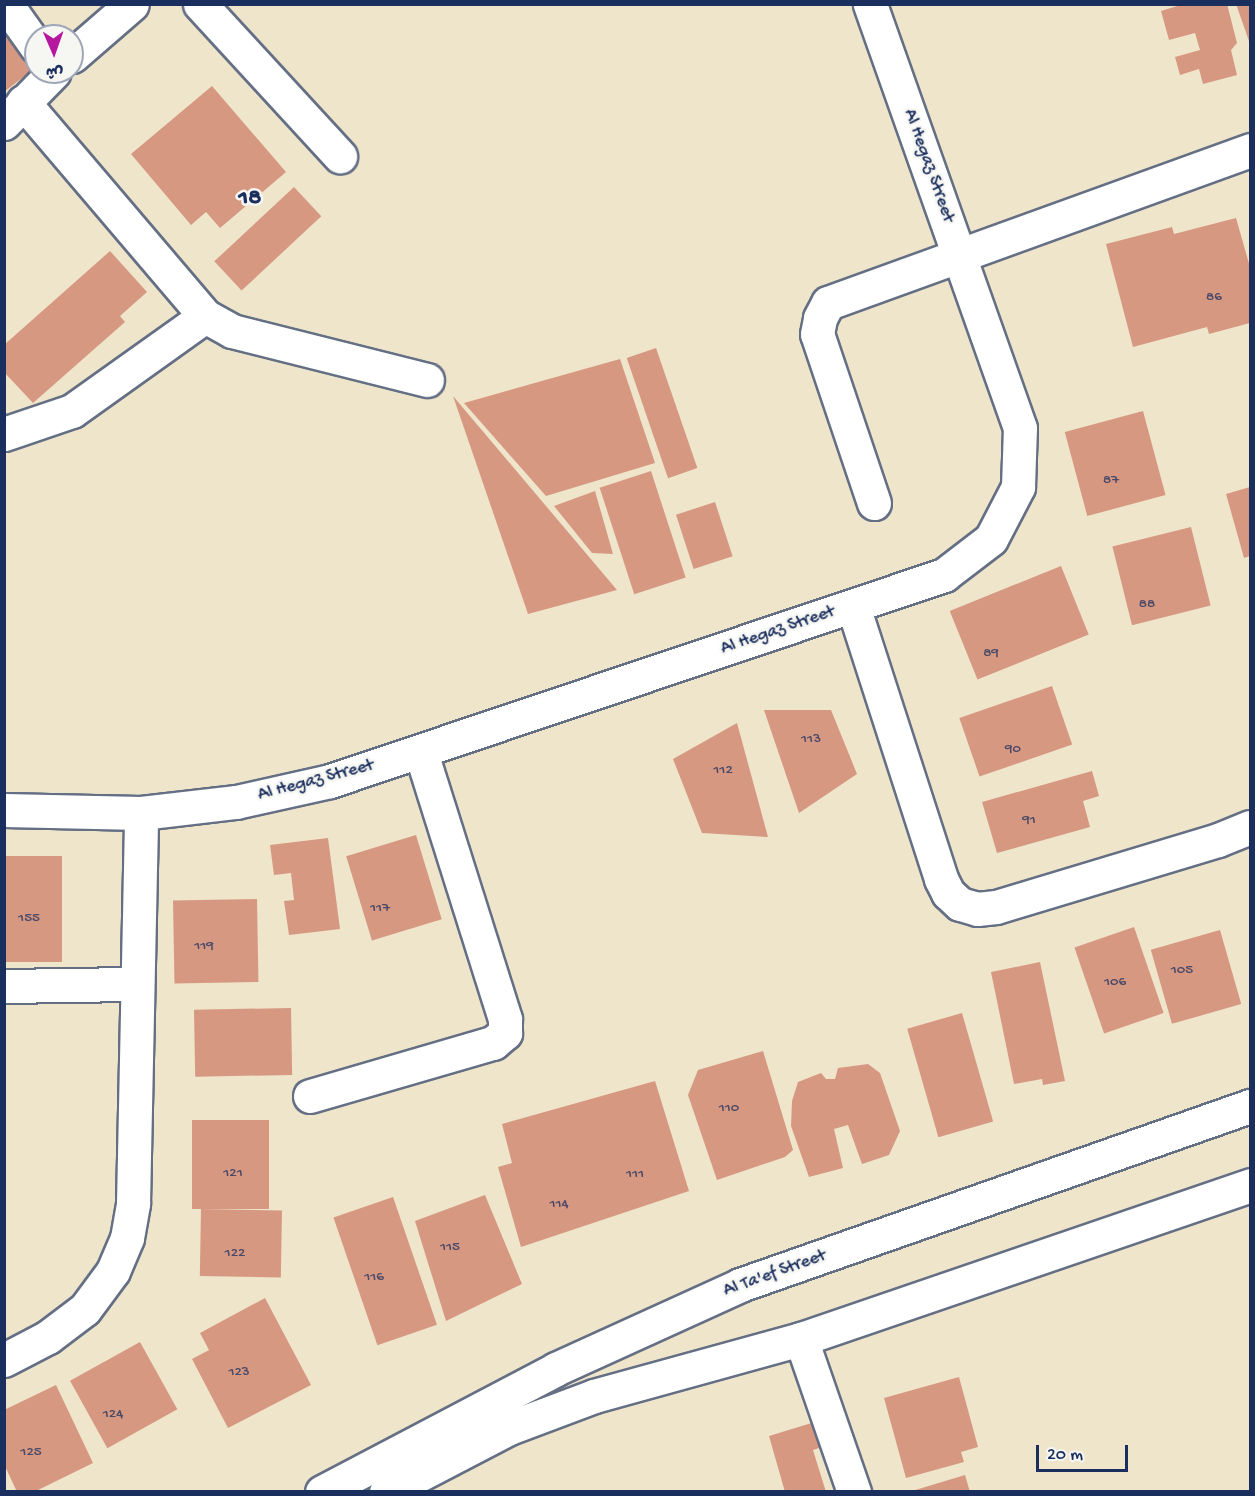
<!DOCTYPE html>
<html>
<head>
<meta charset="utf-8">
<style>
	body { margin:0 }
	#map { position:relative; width:1255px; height:1496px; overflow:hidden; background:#eee5cb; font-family:"Gochi Hand","Playpen Sans Arabic",sans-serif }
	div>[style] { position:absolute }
	.building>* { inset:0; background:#d79882; transform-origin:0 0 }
	.roads { filter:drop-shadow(2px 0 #656f84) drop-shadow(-2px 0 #656f84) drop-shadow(0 2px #656f84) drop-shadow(0 -2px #656f84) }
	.minor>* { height:33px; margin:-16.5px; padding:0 16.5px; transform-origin:16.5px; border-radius:16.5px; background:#fff }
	span { translate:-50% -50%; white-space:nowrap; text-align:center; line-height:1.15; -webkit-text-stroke:5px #f6f6f2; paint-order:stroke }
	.number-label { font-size:15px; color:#4a4967 }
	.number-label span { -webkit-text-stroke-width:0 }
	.street-label { font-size:18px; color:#1b2f5e }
	.district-label { font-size:24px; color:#1b2f5e; font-weight:700 }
	.frame { position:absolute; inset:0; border:6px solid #1b2f5e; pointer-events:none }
	.north { position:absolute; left:24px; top:24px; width:60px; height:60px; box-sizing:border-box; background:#f6f6f2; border:2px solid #9ea6b7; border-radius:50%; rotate:178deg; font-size:16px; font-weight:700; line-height:24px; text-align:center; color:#1b2f5e }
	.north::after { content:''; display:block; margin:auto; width:21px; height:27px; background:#b5179e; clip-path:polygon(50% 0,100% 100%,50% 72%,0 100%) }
	.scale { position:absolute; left:1036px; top:1445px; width:92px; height:27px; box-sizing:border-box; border:3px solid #1b2f5e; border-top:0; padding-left:8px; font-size:18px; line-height:21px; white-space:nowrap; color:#1b2f5e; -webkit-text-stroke:4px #f6f6f2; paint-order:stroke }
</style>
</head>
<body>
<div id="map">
	<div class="building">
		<i style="clip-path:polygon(1184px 4px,1227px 4px,1237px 43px,1231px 50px,1237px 75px,1203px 84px,1199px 69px,1180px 75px,1175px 57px,1200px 50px,1195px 33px,1169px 40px,1161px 11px)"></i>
		<i style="clip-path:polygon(1236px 4px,1250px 4px,1250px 44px)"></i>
		<i style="clip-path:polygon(4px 30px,35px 68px,4px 92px)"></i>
		<i style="clip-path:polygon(212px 86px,286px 172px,220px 228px,206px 212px,191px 225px,131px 154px)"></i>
		<i style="left:294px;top:187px;width:40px;height:109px;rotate:47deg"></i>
		<i style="clip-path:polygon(1236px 218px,1250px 267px,1250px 323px,1209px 334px,1207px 327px,1133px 347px,1106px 244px,1172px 227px,1174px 234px)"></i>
		<i style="clip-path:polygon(110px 251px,147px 292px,120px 316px,125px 322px,33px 403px,4px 372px,4px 345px)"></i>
		<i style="left:656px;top:348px;width:127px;height:31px;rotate:71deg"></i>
		<i style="clip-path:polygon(620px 359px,655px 463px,546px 496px,464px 403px)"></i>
		<i style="clip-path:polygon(453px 396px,617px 590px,528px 614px)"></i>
		<i style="left:1143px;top:411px;width:87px;height:81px;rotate:75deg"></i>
		<i style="left:651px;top:471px;width:112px;height:54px;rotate:72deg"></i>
		<i style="clip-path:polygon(1250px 487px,1250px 556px,1244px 558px,1226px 494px)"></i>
		<i style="clip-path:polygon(595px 491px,613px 554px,592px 553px,554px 506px)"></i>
		<i style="left:715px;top:502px;width:57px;height:41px;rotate:72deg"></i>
		<i style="left:1191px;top:527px;width:81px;height:81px;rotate:76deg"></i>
		<i style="left:1061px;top:566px;width:74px;height:120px;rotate:68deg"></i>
		<i style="left:1052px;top:686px;width:62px;height:98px;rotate:71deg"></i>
		<i style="clip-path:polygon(764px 710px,831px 710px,857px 774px,799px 813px)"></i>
		<i style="clip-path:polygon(737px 723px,768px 837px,702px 833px,673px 759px)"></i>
		<i style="clip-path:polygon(1092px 771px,1099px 796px,1083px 801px,1090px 827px,997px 853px,982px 802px)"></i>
		<i style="left:416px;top:835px;width:88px;height:73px;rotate:73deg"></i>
		<i style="clip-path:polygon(328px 838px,340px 929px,289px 935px,284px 901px,294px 900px,291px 873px,274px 875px,270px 845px)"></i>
		<i style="left:4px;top:856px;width:58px;height:106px"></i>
		<i style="left:257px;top:899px;width:83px;height:84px;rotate:89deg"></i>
		<i style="left:1134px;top:927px;width:91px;height:63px;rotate:71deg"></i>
		<i style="left:1220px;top:930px;width:77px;height:72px;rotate:74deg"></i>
		<i style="clip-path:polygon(1040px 962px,1065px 1081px,1043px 1085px,1042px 1079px,1014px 1084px,991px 972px)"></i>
		<i style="left:291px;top:1008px;width:67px;height:97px;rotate:89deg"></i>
		<i style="left:962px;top:1013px;width:113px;height:57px;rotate:74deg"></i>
		<i style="clip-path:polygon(763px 1051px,793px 1150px,785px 1157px,717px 1180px,688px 1095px,698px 1070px)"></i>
		<i style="clip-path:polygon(868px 1064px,880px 1073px,900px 1131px,889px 1155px,862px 1164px,848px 1125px,834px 1129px,843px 1168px,809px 1177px,791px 1126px,792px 1101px,798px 1082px,821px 1073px,826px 1079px,835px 1079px,838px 1068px)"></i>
		<i style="clip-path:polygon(655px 1081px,689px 1191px,521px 1247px,498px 1167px,512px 1163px,502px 1124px)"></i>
		<i style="left:192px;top:1120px;width:77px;height:89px"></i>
		<i style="clip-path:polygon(485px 1195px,522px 1284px,446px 1321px,415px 1221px)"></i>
		<i style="left:393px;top:1197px;width:135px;height:63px;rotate:71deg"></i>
		<i style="left:201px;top:1209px;width:81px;height:67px;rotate:1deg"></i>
		<i style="clip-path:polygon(265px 1298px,311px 1385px,228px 1428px,192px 1359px,209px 1350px,200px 1333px)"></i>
		<i style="left:140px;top:1342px;width:77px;height:80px;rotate:61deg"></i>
		<i style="clip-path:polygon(959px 1377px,978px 1447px,961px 1452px,964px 1462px,906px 1478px,884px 1398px)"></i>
		<i style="clip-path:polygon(56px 1385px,93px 1463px,34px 1492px,17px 1492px,4px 1464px,4px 1410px)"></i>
		<i style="clip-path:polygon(818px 1421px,825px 1446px,813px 1450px,826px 1492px,785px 1492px,769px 1436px)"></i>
		<i style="clip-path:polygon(965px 1475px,970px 1492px,912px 1492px,912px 1491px)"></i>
	</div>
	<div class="roads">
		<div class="minor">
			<i style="left:6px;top:4px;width:52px;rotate:54.5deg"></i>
			<i style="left:200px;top:4px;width:207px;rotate:47.4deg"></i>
			<i style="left:72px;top:56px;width:79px;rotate:-40.9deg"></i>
			<i style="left:23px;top:102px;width:281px;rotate:49.6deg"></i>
			<i style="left:205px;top:316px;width:31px;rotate:29deg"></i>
			<i style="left:232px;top:331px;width:201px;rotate:14.1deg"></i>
			<i style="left:4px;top:123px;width:71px;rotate:-45.6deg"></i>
			<i style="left:4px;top:434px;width:72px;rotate:-18.7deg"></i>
			<i style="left:72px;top:411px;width:163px;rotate:-35.5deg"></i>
			<i style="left:874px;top:503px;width:178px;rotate:-108.6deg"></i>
			<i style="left:817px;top:334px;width:16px;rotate:-79deg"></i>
			<i style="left:820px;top:318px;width:17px;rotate:-62deg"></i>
			<i style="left:828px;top:303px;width:449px;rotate:-19.9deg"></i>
			<i style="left:853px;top:606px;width:287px;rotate:72.1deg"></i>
			<i style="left:941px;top:879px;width:16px;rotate:63deg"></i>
			<i style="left:948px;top:893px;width:16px;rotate:43deg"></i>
			<i style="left:960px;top:904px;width:18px;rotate:16deg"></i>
			<i style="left:977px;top:909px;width:19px;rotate:-6deg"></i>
			<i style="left:996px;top:907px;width:232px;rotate:-16.8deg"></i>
			<i style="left:1218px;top:840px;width:35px;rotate:-22deg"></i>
			<i style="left:4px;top:810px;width:137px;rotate:1.3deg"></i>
			<i style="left:141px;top:813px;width:96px;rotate:-6.6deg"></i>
			<i style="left:236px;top:802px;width:96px;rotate:-12.6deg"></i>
			<i style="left:330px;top:781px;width:648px;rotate:-18.55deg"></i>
			<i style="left:944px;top:575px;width:59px;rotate:-37.5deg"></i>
			<i style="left:991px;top:539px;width:59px;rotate:-62.6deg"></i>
			<i style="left:1018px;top:487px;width:59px;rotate:-88.1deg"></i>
			<i style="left:1020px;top:428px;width:450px;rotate:-109.5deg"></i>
			<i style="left:4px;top:986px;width:133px;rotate:-0.9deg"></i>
			<i style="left:310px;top:1096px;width:191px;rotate:-16.2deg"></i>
			<i style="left:493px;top:1043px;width:16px;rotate:-40deg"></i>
			<i style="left:505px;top:1033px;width:14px;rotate:-90deg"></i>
			<i style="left:505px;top:1019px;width:280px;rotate:-107.5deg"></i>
			<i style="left:801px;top:1339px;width:162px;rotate:70.9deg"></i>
			<i style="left:4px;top:1360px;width:50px;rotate:-27.6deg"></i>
			<i style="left:48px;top:1337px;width:46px;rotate:-37.1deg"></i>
			<i style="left:85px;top:1309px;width:47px;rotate:-53.6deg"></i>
			<i style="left:113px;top:1271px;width:36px;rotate:-67deg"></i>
			<i style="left:127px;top:1238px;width:36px;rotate:-80deg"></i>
			<i style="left:133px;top:1203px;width:390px;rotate:-88.8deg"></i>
			<i style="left:322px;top:1492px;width:264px;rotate:-27.7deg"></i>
			<i style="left:556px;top:1369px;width:202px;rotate:-24.5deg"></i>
			<i style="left:740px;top:1285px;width:541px;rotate:-19.34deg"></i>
			<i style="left:386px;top:1492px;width:139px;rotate:-27.5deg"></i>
			<i style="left:509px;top:1428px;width:91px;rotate:-20.6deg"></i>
			<i style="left:594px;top:1396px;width:215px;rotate:-15.4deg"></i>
			<i style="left:801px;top:1339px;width:475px;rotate:-18.9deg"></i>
		</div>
	</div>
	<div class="number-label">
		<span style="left:1214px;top:298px">86</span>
		<span style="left:1111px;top:481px">87</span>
		<span style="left:1147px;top:605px">88</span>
		<span style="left:991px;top:654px">89</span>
		<span style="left:811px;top:740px">113</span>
		<span style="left:1013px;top:750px">90</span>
		<span style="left:723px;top:771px">112</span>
		<span style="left:1029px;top:821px">91</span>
		<span style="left:380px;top:909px">117</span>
		<span style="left:29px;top:919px">155</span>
		<span style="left:204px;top:947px">119</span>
		<span style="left:1182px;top:971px">105</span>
		<span style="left:1115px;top:983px">106</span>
		<span style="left:729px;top:1109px">110</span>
		<span style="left:233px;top:1174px">121</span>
		<span style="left:635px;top:1175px">111</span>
		<span style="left:559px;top:1205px">114</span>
		<span style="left:450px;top:1248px">115</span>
		<span style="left:235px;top:1254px">122</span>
		<span style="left:374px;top:1278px">116</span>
		<span style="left:239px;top:1373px">123</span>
		<span style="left:113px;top:1415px">124</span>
		<span style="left:31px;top:1453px">125</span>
	</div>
	<div class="street-label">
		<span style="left:928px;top:166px;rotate:70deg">Al Hegaz Street</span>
		<span style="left:778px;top:631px;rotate:-19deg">Al Hegaz Street</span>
		<span style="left:316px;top:781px;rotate:-15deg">Al Hegaz Street</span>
		<span style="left:775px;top:1274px;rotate:-20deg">Al Ta'ef Street</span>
	</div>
	<div class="district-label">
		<span style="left:250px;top:199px">18</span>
	</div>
	<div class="frame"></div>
	<div class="north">ش</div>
	<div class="scale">20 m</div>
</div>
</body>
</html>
